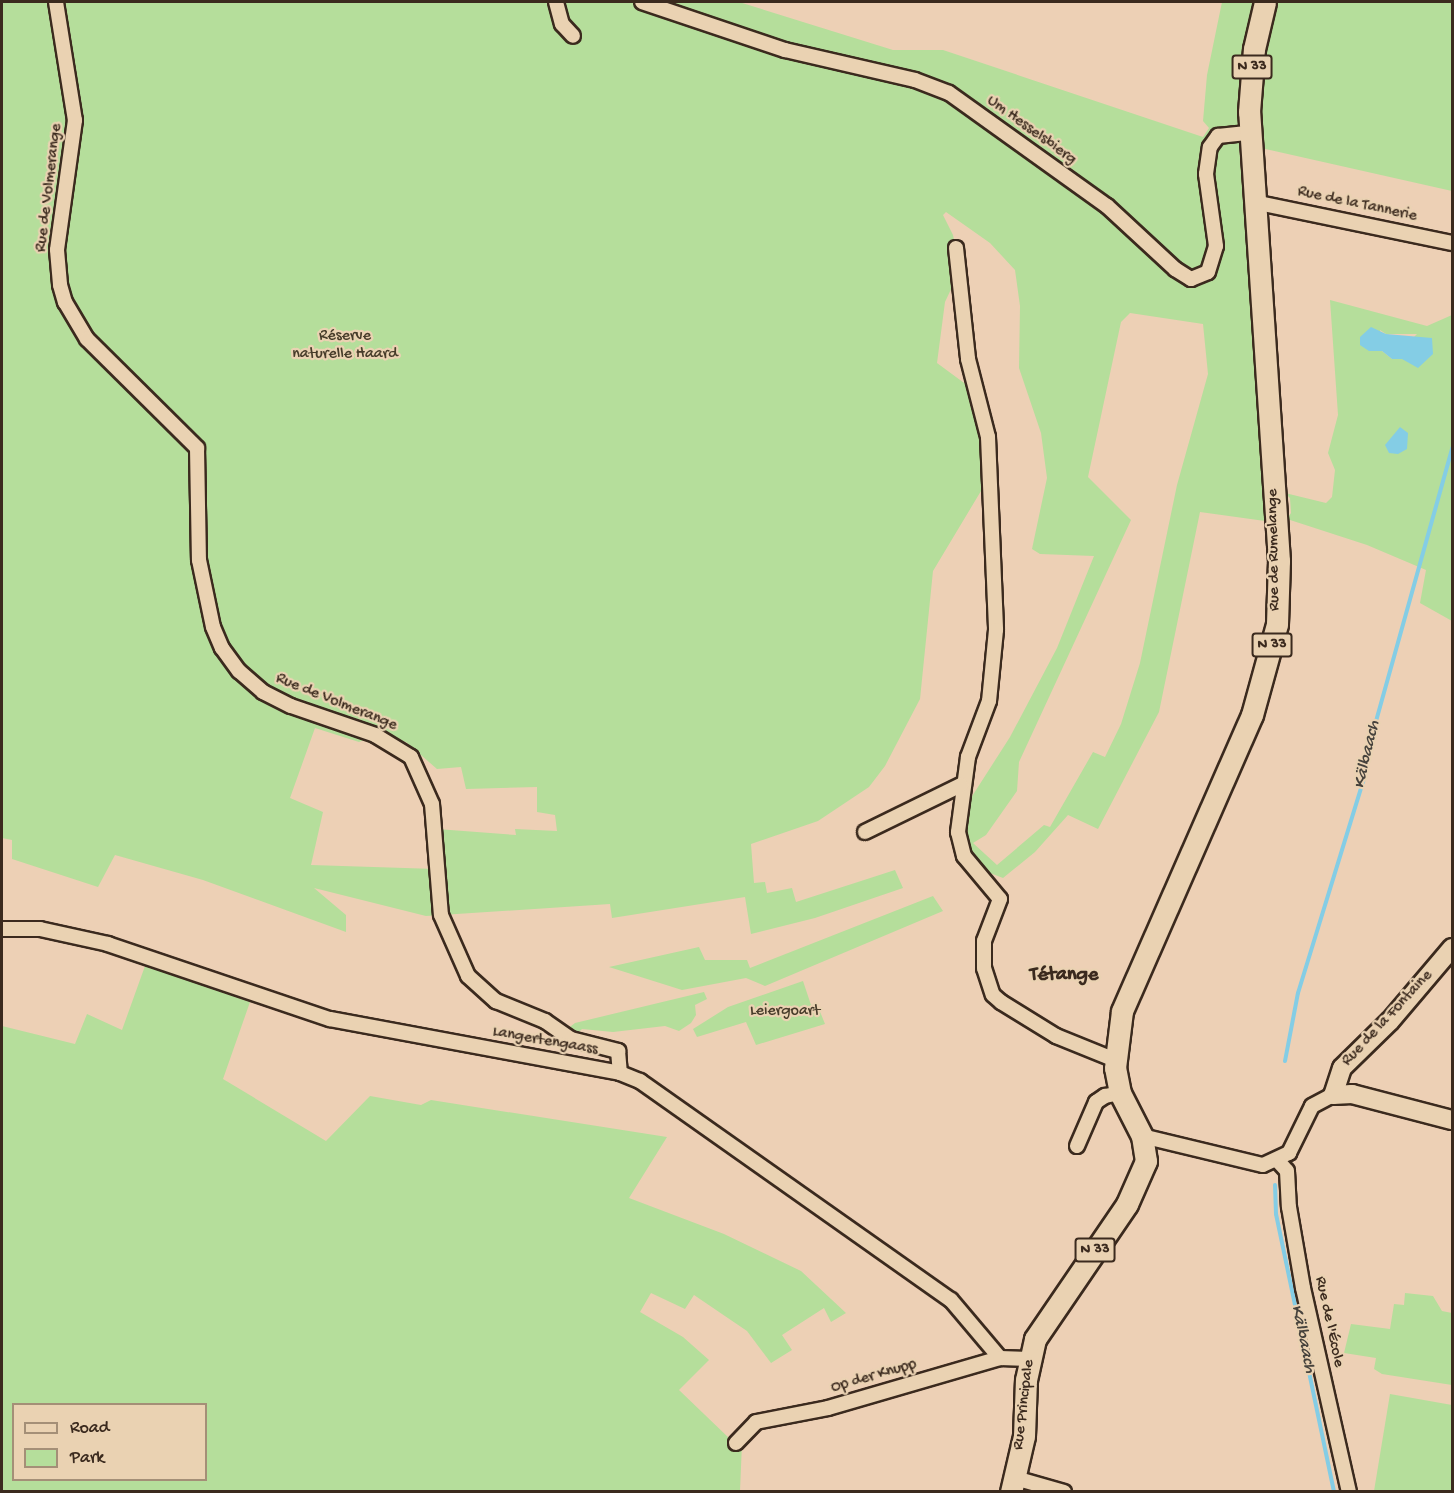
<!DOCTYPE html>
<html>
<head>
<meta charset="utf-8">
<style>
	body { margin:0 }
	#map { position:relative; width:1454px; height:1493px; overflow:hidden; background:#edd0b5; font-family:"Gochi Hand",sans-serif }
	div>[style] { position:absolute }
	.green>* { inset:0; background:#b5de9b }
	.water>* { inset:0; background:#84cde5 }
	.stream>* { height:4px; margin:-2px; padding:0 2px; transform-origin:2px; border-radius:2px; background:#84cde5 }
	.roads { filter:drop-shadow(2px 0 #3b2a1e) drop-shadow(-2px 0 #3b2a1e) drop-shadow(0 2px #3b2a1e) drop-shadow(0 -2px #3b2a1e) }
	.street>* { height:14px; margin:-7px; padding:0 7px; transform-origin:7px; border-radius:7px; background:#ead2b2 }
	.secondary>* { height:18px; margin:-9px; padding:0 9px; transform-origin:9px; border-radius:9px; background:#ead2b2 }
	.primary>* { height:21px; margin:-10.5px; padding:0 10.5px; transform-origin:10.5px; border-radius:10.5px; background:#ead2b2 }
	span { translate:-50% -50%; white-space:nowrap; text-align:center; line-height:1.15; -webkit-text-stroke:4.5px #ead2b2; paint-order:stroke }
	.shield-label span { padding:2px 4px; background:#ead2b2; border:2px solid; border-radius:4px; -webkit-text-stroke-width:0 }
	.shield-label { font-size:15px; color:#3b2a1e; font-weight:700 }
	.street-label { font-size:16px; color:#3b2a1e }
	.park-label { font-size:16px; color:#473c2a }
	.water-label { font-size:18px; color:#46423c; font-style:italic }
	.quarter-label { font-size:20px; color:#3b2a1e; font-weight:700 }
	.frame { position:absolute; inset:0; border:3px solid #3b2a1e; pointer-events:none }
	.legend { position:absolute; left:12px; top:1403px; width:195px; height:78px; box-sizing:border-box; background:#ead2b2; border:2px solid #a48f77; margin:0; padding:8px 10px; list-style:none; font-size:18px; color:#3b2a1e }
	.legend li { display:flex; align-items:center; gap:12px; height:30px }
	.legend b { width:30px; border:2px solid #a48f77 }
</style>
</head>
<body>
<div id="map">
	<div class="green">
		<i style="clip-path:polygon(evenodd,2px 2px,739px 2px,893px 50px,943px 50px,1203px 137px,1209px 128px,1203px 121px,1207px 75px,1222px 2px,1452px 2px,1452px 191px,1239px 143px,1265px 521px,1200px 512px,1159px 712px,1098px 829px,1068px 815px,1035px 852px,1003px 878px,990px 873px,970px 854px,965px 837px,969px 801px,1010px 737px,1057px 648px,1094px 556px,1040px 554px,1032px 549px,1047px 478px,1041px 433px,1019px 368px,1020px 306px,1015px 270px,990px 243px,946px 212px,943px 215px,953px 235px,960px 270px,945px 302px,937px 363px,975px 391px,990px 476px,933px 571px,920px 699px,885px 766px,869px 787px,818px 821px,751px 844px,754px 883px,765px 882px,767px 893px,792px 888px,796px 902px,895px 870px,903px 888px,815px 918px,751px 934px,745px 897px,612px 918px,610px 904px,426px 916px,314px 888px,346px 915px,346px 932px,203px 880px,115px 855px,98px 887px,12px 859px,12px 840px,2px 838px,2px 2px,1130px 313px,1203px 324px,1208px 374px,1177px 485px,1140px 663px,1121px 724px,1105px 757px,1093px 752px,1050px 827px,1044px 825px,997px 865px,973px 843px,986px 835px,1017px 791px,1019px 762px,1131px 520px,1088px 477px,1121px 322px,1130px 313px,2px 2px,315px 728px,359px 742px,376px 735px,406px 742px,437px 769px,461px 767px,466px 789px,537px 787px,537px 812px,555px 815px,557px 831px,515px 829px,516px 835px,437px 829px,436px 869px,311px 865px,323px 812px,290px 798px,315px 728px)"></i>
		<i style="clip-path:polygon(evenodd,1330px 300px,1427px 326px,1452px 315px,1452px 621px,1420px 603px,1426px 570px,1367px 545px,1287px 519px,1291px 513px,1290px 498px,1285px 493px,1326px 503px,1332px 497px,1335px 470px,1328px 453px,1338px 415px,1330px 300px,1380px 330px,1386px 334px,1417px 334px,1392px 359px,1382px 351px,1380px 330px)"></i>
		<i style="clip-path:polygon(933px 896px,943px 911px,765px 986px,746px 978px,682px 990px,609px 967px,699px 947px,705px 960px,747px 960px,750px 968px)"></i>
		<i style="clip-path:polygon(evenodd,145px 966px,250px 1002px,223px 1079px,326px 1141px,370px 1096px,421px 1105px,431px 1100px,667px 1137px,629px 1198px,724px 1234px,801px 1271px,846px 1313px,831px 1322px,824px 1308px,782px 1335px,792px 1350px,771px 1363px,747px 1331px,694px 1295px,685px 1309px,651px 1293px,640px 1312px,683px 1337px,709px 1360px,679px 1390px,730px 1439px,742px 1443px,740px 1491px,2px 1491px,2px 1026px,75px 1044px,87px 1014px,122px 1030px,145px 966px,14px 1404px,206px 1404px,206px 1480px,14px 1480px,14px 1404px)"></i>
		<i style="clip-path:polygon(803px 981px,811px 1005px,817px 1004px,825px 1024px,756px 1045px,746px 1022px,697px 1037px,693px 1029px,728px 1007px)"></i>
		<i style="clip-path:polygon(704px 992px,707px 999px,695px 1005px,696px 1015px,691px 1023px,679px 1031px,665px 1026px,613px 1032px,582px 1029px,571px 1039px,562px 1033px,575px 1023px)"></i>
		<i style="clip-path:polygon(1405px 1293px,1433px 1296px,1442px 1311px,1452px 1313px,1452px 1385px,1382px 1374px,1374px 1369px,1376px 1358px,1344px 1353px,1351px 1324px,1390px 1329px,1394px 1304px,1404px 1305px)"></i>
		<i style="clip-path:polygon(1390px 1394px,1452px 1405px,1452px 1491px,1374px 1491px)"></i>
	</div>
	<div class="water">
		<i style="clip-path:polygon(1371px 327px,1386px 334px,1432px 338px,1433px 354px,1418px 368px,1402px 359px,1392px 359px,1382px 351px,1369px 351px,1360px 345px,1360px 337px)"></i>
		<i style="clip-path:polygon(1400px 427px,1408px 433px,1407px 449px,1398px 454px,1389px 453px,1385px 445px)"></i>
	</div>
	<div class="stream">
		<i style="left:1285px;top:1061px;width:69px;rotate:-79.2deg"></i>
		<i style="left:1298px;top:993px;width:224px;rotate:-72.9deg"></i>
		<i style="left:1364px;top:779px;width:22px;rotate:-85deg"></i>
		<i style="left:1366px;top:757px;width:321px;rotate:-74.4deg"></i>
		<i style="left:1275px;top:1185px;width:29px;rotate:88deg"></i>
		<i style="left:1276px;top:1214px;width:284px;rotate:78.2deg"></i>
	</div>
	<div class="roads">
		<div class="street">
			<i style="left:56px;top:2px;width:120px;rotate:80.9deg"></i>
			<i style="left:75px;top:120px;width:131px;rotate:97.9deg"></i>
			<i style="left:57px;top:250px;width:35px;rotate:85deg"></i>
			<i style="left:60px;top:285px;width:18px;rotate:74deg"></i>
			<i style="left:65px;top:302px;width:43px;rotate:59.3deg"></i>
			<i style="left:87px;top:339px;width:155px;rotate:44.7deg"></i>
			<i style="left:197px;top:448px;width:112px;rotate:89deg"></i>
			<i style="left:199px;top:560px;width:68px;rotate:78.2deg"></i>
			<i style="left:213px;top:627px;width:23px;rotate:67deg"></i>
			<i style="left:222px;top:648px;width:29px;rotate:54deg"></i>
			<i style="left:239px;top:671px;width:32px;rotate:41deg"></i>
			<i style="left:263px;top:692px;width:31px;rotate:27deg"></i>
			<i style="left:291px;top:706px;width:89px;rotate:19deg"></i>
			<i style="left:375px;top:735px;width:42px;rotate:31.4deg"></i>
			<i style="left:411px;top:757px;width:51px;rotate:65.9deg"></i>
			<i style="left:432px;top:804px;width:111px;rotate:85.4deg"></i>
			<i style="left:441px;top:915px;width:67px;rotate:66.1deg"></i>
			<i style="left:468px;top:976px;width:38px;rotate:42deg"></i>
			<i style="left:496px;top:1001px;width:53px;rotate:22.2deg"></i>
			<i style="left:545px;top:1021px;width:32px;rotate:35deg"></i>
			<i style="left:571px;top:1039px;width:49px;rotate:14.3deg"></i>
			<i style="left:618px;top:1051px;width:22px;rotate:85deg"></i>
			<i style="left:556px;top:2px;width:23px;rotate:75deg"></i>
			<i style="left:562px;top:24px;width:16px;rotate:47deg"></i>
			<i style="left:642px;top:2px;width:151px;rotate:18.6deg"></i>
			<i style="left:785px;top:50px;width:133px;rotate:13deg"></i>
			<i style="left:915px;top:80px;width:36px;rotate:21deg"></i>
			<i style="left:949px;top:93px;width:194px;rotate:35.6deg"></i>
			<i style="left:1107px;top:206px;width:93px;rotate:42.8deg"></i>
			<i style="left:1175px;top:269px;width:19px;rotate:32deg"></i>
			<i style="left:1191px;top:279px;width:18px;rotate:-22deg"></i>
			<i style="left:1208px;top:272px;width:27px;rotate:-73deg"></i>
			<i style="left:1216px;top:246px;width:73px;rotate:-97.9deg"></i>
			<i style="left:1206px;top:174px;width:27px;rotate:-82deg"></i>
			<i style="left:1210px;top:147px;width:14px;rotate:-54deg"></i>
			<i style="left:1218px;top:136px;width:31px;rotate:-6deg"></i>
			<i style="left:1254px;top:202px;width:202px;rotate:11.7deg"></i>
			<i style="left:956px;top:248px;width:112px;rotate:83.8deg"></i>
			<i style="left:968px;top:359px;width:81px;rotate:75.6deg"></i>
			<i style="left:988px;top:437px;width:193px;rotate:87.6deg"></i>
			<i style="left:996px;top:630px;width:71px;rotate:95.6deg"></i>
			<i style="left:989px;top:701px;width:60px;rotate:110.6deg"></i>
			<i style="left:968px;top:757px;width:76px;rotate:97.6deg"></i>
			<i style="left:958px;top:832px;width:25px;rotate:76deg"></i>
			<i style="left:964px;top:856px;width:56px;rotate:50.1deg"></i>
			<i style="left:1000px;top:899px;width:45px;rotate:110.9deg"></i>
			<i style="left:984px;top:941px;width:27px;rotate:90deg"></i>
			<i style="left:984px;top:968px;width:28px;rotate:72deg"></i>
			<i style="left:993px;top:995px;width:11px;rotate:41deg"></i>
			<i style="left:1001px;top:1002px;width:65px;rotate:31.7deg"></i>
			<i style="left:1056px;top:1036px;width:64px;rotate:22.1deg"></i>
			<i style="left:865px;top:832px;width:107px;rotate:-26.1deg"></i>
			<i style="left:2px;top:929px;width:38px"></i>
			<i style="left:40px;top:929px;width:70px;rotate:12.4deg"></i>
			<i style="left:108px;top:944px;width:234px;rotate:18.7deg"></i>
			<i style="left:330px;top:1019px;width:295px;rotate:10.5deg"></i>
			<i style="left:620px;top:1073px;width:22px;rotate:22deg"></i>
			<i style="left:640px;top:1081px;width:380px;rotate:35.2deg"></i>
			<i style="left:951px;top:1300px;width:76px;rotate:49.8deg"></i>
			<i style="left:1142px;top:1136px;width:124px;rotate:13.5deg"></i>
			<i style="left:1263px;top:1165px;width:29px;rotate:-25deg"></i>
			<i style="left:1289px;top:1153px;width:52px;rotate:-63.9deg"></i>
			<i style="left:1312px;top:1106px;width:24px;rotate:-28deg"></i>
			<i style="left:1077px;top:1146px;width:48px;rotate:-66.6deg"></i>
			<i style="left:1096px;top:1102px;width:11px;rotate:-34deg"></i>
			<i style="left:1105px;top:1096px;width:15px;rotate:-11deg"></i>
			<i style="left:1278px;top:1161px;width:13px;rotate:48deg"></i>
			<i style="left:1287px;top:1171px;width:36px;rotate:87deg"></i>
			<i style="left:1289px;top:1207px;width:82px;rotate:80.2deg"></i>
			<i style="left:1303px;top:1288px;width:209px;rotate:77.3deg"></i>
			<i style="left:736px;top:1443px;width:29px;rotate:-46deg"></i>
			<i style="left:756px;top:1422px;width:73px;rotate:-11deg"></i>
			<i style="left:828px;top:1408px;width:179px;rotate:-16.2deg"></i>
			<i style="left:1000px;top:1358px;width:29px;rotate:2deg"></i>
			<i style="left:1015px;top:1478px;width:51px;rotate:15.9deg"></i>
		</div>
		<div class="secondary">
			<i style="left:1452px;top:948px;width:96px;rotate:130.3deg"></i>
			<i style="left:1390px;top:1021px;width:67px;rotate:135.6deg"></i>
			<i style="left:1342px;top:1068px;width:28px;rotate:108deg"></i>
			<i style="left:1333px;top:1095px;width:19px;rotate:-3deg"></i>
			<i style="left:1352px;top:1094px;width:103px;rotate:14.6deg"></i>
		</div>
		<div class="primary">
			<i style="left:1011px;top:1492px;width:57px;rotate:-76.9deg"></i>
			<i style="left:1024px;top:1436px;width:56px;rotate:-88deg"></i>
			<i style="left:1026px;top:1380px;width:42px;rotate:-77.6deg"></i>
			<i style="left:1035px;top:1339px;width:163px;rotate:-55.7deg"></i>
			<i style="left:1127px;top:1204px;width:47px;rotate:-66.2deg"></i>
			<i style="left:1146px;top:1161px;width:25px;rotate:-99deg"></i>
			<i style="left:1142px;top:1136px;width:48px;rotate:-117.1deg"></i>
			<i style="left:1120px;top:1093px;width:25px;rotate:-101deg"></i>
			<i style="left:1115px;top:1068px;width:57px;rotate:-83deg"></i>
			<i style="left:1122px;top:1011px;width:323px;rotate:-66.3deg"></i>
			<i style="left:1252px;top:715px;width:94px;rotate:-74.6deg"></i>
			<i style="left:1277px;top:624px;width:63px;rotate:-88.2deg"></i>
			<i style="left:1279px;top:561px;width:450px;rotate:-93.8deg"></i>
			<i style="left:1249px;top:112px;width:63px;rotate:-85.5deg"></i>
			<i style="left:1254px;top:49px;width:48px;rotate:-76.8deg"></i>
		</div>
	</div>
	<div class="shield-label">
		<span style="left:1252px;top:67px">N 33</span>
		<span style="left:1272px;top:645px">N 33</span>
		<span style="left:1095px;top:1250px">N 33</span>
	</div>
	<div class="street-label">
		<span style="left:1031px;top:131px;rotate:36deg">Um Hesselsbierg</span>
		<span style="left:50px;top:188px;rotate:-83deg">Rue de Volmerange</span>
		<span style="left:1357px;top:205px;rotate:12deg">Rue de la Tannerie</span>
		<span style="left:1275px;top:550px;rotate:-91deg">Rue de Rumelange</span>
		<span style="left:336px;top:703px;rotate:22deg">Rue de Volmerange</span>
		<span style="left:1388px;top:1019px;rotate:-47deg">Rue de la Fontaine</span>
		<span style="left:545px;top:1042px;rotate:10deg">Langertengaass</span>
		<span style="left:1328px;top:1322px;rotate:78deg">Rue de l'École</span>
		<span style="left:874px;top:1377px;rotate:-16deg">Op der Knupp</span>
		<span style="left:1025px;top:1405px;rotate:-83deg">Rue Principale</span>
	</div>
	<div class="park-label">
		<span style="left:345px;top:346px">Réserve<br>naturelle Haard</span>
		<span style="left:785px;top:1012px">Leiergoart</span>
	</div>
	<div class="water-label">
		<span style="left:1368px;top:755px;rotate:-77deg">Kälbaach</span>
		<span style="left:1302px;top:1339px;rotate:78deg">Kälbaach</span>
	</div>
	<div class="quarter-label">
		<span style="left:1064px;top:975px">Tétange</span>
	</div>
	<div class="frame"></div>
	<ul class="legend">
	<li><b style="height:8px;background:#ead2b2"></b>Road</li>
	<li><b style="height:16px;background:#b5de9b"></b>Park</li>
	</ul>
</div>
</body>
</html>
